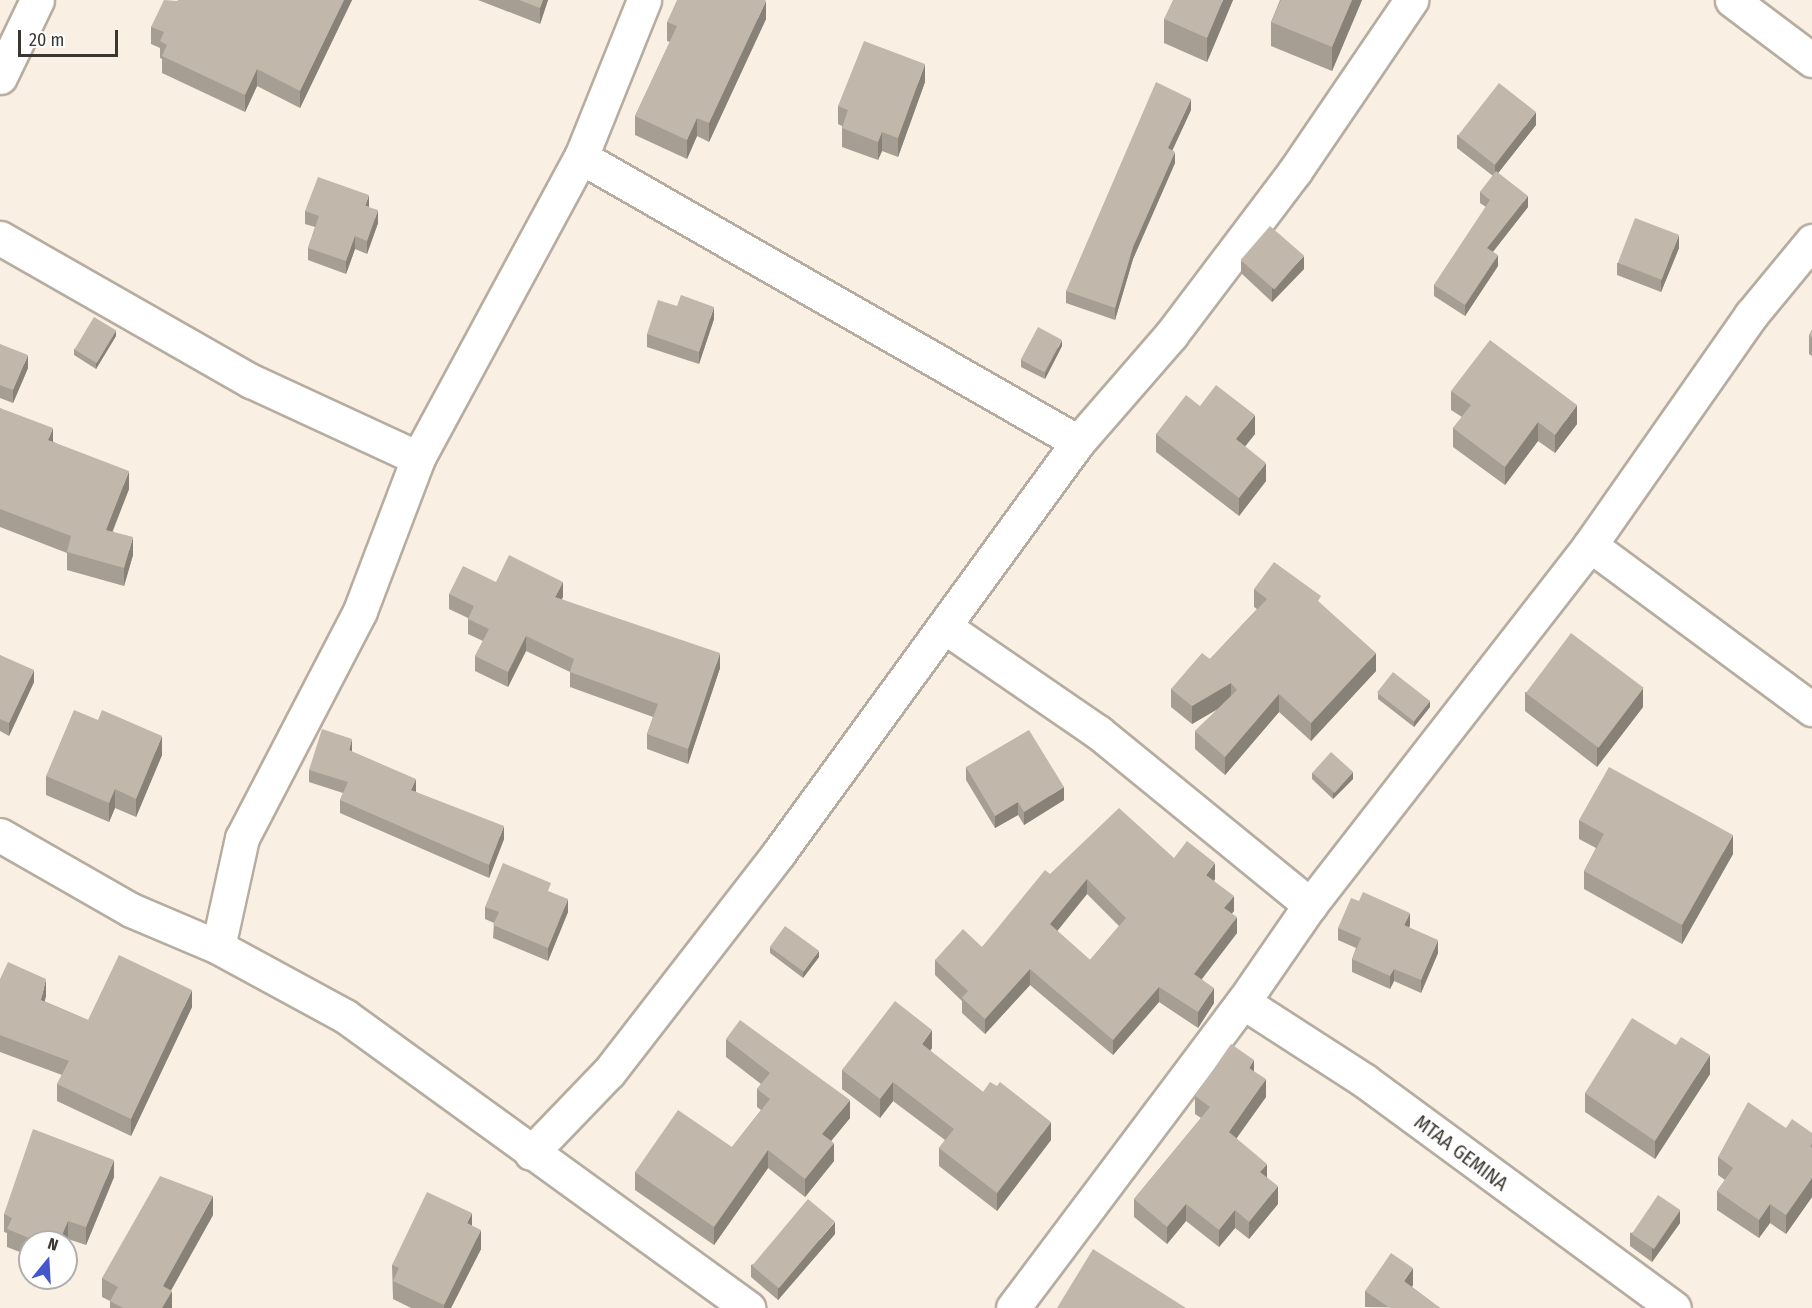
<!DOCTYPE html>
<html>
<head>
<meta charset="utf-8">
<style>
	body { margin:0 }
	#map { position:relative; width:1812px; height:1308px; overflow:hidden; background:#f9f0e3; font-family:"Fira Sans Condensed",sans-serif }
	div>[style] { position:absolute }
	.roads { filter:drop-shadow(2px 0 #b6ada0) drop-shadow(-2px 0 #b6ada0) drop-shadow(0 2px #b6ada0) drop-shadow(0 -2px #b6ada0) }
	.minor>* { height:33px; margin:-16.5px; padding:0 16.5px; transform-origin:16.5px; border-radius:16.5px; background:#fff }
	.wall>* { inset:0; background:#a69e93 }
	.shaded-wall>* { inset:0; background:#878178 }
	.building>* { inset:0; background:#c1b8ab; transform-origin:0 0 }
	span { translate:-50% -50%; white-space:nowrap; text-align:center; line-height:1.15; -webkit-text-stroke:4.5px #fff; paint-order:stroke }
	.street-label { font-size:20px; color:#3a3631 }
	.north { position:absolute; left:18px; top:1230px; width:60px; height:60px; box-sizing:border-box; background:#fff; border:2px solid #b0afad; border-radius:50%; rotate:18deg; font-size:16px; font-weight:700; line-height:24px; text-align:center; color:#3a3631 }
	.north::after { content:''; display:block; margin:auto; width:21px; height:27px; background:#4357cb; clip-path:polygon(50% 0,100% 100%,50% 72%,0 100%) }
	.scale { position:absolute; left:18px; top:30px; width:100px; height:27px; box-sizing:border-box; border:3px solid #3a3631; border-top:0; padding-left:8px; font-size:18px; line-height:21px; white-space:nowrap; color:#3a3631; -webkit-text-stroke:4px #fff; paint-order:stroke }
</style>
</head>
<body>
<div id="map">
	<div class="roads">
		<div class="minor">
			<i style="left:1732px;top:0;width:100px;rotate:36.9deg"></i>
			<i style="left:0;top:77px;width:85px;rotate:-64.3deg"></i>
			<i style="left:581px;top:157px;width:573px;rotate:29.83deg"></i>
			<i style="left:0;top:238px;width:289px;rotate:29.7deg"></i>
			<i style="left:251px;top:381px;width:184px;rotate:24.8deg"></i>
			<i style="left:1590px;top:545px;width:276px;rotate:36.5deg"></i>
			<i style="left:945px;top:627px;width:186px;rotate:34.5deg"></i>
			<i style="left:1098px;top:732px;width:274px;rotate:39.2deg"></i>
			<i style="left:0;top:835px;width:151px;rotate:29.8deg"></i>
			<i style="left:131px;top:910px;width:95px;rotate:23deg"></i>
			<i style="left:218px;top:947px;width:145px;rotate:28.5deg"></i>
			<i style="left:345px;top:1016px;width:498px;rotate:35.9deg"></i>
			<i style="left:218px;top:947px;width:112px;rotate:-77.6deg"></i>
			<i style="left:242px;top:838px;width:256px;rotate:-62.5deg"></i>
			<i style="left:360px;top:611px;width:164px;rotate:-69.2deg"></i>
			<i style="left:418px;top:458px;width:342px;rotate:-61.6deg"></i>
			<i style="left:581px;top:157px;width:169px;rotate:-68.1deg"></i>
			<i style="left:1243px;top:1002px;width:145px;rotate:32.9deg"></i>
			<i style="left:1365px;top:1081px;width:383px;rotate:36.3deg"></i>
			<i style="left:531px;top:1153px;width:112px;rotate:-46.1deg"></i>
			<i style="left:609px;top:1072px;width:276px;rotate:-52.2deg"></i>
			<i style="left:778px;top:854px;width:510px;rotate:-53.94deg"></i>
			<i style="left:1078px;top:442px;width:142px;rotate:-49deg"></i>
			<i style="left:1171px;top:335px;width:206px;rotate:-52.9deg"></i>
			<i style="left:1295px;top:171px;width:207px;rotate:-55.8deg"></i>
			<i style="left:1013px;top:1308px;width:383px;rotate:-53.1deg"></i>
			<i style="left:1243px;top:1002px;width:118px;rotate:-55.4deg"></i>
			<i style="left:1310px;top:905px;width:456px;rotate:-52.1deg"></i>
			<i style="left:1590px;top:545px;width:281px;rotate:-55deg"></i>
			<i style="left:1751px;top:315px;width:96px;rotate:-50.5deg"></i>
		</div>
	</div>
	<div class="wall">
		<i style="clip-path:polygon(352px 0,300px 108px,257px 86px,245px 112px,162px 73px,162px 59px,160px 58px,160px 48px,151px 44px,151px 27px,177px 1px)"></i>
		<i style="clip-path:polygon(478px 0,548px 0,540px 24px)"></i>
		<i style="clip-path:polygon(1233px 0,1207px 62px,1164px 43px,1164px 19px)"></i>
		<i style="clip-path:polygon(1280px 0,1362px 0,1332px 71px,1271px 46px,1271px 22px)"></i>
		<i style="clip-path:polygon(766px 19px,709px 142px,697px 136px,687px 159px,635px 135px,635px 116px,670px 42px,667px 41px,667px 22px)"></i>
		<i style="clip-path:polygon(925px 82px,898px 157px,882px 151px,878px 160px,842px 147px,842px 126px,838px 124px,838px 106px)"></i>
		<i style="clip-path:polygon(1191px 110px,1172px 150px,1175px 163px,1133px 259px,1115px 320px,1066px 303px,1066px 291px)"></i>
		<i style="clip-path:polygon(1536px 125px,1498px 173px,1528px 207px,1493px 252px,1498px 266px,1465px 316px,1434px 296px,1434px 285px,1486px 207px,1480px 203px,1480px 192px,1493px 176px,1457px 148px,1457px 135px)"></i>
		<i style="clip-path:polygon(369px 207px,378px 223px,367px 254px,355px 249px,346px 274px,308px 260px,308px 248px,315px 227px,305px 224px,305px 211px)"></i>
		<i style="clip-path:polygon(1679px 248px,1661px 292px,1617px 275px,1617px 263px)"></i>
		<i style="clip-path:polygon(1241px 261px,1304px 269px,1272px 302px,1241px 273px)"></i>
		<i style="clip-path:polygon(677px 306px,714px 319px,699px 364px,647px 347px,647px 334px)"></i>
		<i style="clip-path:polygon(1812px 330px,1812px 356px,1809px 354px,1809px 335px)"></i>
		<i style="clip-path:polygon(116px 336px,96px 369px,74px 355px,74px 349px)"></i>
		<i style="clip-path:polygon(0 344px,28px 368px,13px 403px,0 398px)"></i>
		<i style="clip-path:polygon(1062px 346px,1045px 379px,1021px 367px,1021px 360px)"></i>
		<i style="clip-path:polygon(1451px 391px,1577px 424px,1555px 453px,1538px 441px,1505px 485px,1453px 447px,1453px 428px,1462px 417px,1451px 410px)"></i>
		<i style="clip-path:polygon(1200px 406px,1255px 434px,1245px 446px,1266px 481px,1239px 516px,1156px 452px,1156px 434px)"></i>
		<i style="clip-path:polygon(0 408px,129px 489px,113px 531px,133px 555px,124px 586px,67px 570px,67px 553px,0 527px)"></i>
		<i style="clip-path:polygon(496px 582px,563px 597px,561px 599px,720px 668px,688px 764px,647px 749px,647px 734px,653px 717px,570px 687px,570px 672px,526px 651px,508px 687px,475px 671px,475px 656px,483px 641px,468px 634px,468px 618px,449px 609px,449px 594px)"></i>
		<i style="clip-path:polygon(1254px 589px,1321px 604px,1376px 671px,1311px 741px,1279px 712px,1225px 775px,1195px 749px,1195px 731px,1218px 709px,1192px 724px,1171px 707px,1171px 689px,1210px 659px,1257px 609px,1254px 607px)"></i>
		<i style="clip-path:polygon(0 655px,34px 682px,9px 736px,0 731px)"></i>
		<i style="clip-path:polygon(1525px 692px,1643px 707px,1597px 767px,1525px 711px)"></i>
		<i style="clip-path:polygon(1378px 693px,1430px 707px,1414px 727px,1378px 699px)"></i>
		<i style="clip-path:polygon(98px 720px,162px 755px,136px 817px,115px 808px,109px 822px,46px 795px,46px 776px)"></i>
		<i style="clip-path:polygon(352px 752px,416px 792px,504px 839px,489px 878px,340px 813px,340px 800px,343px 793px,309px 782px,309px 770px)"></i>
		<i style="clip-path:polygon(966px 767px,1064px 800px,1024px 825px,1018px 815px,995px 828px,966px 780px)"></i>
		<i style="clip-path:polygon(1312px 773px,1353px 779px,1333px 799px,1312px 779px)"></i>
		<i style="clip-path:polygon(1579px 820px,1733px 854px,1682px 944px,1584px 889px,1584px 871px,1596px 848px,1579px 839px)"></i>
		<i style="clip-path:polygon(evenodd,1174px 858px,1215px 879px,1214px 881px,1234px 911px,1232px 913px,1237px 933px,1202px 979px,1214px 1003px,1198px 1028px,1159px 1002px,1113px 1055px,1030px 985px,985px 1034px,962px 1013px,962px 1001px,935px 975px,935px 960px,982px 947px,1050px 874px,1174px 858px,1087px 894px,1119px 926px,1090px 960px,1057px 931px,1087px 894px)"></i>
		<i style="clip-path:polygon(551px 892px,568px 912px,548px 961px,493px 938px,494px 923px,485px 919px,485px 907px)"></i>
		<i style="clip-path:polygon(1410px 925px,1409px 927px,1438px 953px,1421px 993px,1394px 981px,1390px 989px,1352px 972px,1352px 959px,1356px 948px,1338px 940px,1338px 928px)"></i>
		<i style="clip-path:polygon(770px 947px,819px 957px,803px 978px,770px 953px)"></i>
		<i style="clip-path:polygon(0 979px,46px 996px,44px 1001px,88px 1020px,192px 1007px,131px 1136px,57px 1101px,57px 1084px,62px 1075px,0 1052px)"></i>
		<i style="clip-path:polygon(726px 1039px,850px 1118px,831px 1141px,834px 1161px,805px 1197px,768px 1168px,714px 1245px,635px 1190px,635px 1172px,732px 1147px,761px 1110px,757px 1107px,757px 1089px,761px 1084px,726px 1057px)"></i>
		<i style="clip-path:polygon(932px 1048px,930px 1051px,983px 1092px,1051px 1140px,997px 1211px,939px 1166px,939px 1148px,945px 1140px,893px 1101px,880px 1118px,842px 1089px,842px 1070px)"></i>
		<i style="clip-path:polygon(1254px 1071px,1266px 1097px,1236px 1138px,1267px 1177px,1278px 1204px,1249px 1239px,1235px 1228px,1219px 1247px,1186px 1221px,1167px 1244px,1134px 1217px,1134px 1199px,1201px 1118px,1195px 1114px,1195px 1096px)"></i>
		<i style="clip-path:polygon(1710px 1074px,1655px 1159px,1585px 1112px,1585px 1093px)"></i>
		<i style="clip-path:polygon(1786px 1128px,1812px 1133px,1812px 1197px,1786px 1234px,1770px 1223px,1759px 1238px,1717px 1210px,1717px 1191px,1725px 1180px,1718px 1175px,1718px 1157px)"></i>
		<i style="clip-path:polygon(114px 1177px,86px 1245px,68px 1239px,66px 1242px,30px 1242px,30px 1256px,7px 1247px,7px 1233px,4px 1232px,4px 1214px)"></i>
		<i style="clip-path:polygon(213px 1215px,171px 1290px,172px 1308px,110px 1308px,110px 1301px,102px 1297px,102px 1278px)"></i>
		<i style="clip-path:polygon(1680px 1223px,1652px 1262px,1630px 1246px,1630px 1233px)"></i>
		<i style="clip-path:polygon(472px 1226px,481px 1249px,451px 1308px,411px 1308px,393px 1299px,392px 1265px)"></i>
		<i style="clip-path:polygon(835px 1234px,778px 1300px,751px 1277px,751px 1265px)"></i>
		<i style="clip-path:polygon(1413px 1285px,1412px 1287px,1440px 1308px,1365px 1307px,1365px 1291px)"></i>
	</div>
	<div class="shaded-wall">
		<i style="clip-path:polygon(344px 0,352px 0,300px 108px,300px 91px)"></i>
		<i style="clip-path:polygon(543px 0,548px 0,540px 24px,540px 8px)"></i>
		<i style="clip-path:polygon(1223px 0,1233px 0,1207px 62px,1207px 38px)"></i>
		<i style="clip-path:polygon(1352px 0,1362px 0,1332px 71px,1332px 47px)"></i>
		<i style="clip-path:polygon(766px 1px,766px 19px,709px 142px,709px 123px)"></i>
		<i style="clip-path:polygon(925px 64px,925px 82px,898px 157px,898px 138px)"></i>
		<i style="clip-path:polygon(257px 69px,257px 86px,245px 112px,245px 95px)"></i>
		<i style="clip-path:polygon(1191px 99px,1191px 110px,1168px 160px,1168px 148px)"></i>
		<i style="clip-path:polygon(1536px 112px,1536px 125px,1495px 177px,1495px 165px)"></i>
		<i style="clip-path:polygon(697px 118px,697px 136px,687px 159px,687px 140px)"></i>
		<i style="clip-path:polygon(882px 132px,882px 151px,878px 160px,878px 142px)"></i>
		<i style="clip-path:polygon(1175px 152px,1175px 163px,1133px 259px,1115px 320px,1115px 308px,1133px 247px)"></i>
		<i style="clip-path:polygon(369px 195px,369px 207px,365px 206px)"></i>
		<i style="clip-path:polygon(1528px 196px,1528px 207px,1487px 259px,1487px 248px)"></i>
		<i style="clip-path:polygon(378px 210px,378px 223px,367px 254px,367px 241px)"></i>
		<i style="clip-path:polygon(1679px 235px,1679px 248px,1661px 292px,1661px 280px)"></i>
		<i style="clip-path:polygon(355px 236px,355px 249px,346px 274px,346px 261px)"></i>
		<i style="clip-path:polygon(1498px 255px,1498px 266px,1465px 316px,1465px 305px)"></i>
		<i style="clip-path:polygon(1304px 256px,1304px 269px,1272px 302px,1272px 289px)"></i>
		<i style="clip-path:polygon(714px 307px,714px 319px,699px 364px,699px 352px)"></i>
		<i style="clip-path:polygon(116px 330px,116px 336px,96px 369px,96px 363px)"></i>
		<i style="clip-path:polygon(1062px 340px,1062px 346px,1045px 379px,1045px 373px)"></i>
		<i style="clip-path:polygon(28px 355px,28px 368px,13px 403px,13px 390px)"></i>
		<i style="clip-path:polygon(1577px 405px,1577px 424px,1555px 453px,1555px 435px)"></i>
		<i style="clip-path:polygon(1255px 415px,1255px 434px,1236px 458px,1236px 439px)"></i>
		<i style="clip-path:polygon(1538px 422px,1538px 441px,1505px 485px,1505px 467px)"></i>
		<i style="clip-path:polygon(53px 428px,53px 446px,48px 440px)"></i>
		<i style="clip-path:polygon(1266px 463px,1266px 481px,1239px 516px,1239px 498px)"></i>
		<i style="clip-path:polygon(129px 471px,129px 489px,106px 547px,106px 530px)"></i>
		<i style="clip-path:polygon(133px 537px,133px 555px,124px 586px,124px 568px)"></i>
		<i style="clip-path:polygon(563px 582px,563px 597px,555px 612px,555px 597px)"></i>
		<i style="clip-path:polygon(526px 636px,526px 651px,508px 687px,508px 672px)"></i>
		<i style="clip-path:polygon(720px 653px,720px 668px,688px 764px,688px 749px)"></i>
		<i style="clip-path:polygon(1376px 653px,1376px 671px,1311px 741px,1311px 723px)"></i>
		<i style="clip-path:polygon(34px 670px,34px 682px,9px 736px,9px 723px)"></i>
		<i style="clip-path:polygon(1231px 683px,1231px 701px,1192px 724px,1192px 706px)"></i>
		<i style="clip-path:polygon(1643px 688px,1643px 707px,1597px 767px,1597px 748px)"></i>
		<i style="clip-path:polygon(1279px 694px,1279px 712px,1225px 775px,1225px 757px)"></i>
		<i style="clip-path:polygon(1430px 701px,1430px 707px,1414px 727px,1414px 721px)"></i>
		<i style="clip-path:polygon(162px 736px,162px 755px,136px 817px,136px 799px)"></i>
		<i style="clip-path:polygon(352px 739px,352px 752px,349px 750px)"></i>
		<i style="clip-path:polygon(1353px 772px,1353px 779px,1333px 799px,1333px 793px)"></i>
		<i style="clip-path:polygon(416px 779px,416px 792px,411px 790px)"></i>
		<i style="clip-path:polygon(1064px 787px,1064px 800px,1024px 825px,1024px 812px)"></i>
		<i style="clip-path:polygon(115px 789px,115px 808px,109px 822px,109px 803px)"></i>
		<i style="clip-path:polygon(1018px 802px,1018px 815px,995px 828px,995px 816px)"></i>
		<i style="clip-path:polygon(504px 826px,504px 839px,489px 878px,489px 865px)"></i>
		<i style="clip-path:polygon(1733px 835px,1733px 854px,1682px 944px,1682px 925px)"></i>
		<i style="clip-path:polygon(1215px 863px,1215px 879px,1206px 890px,1206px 875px)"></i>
		<i style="clip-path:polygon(1087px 879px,1087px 894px,1050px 940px,1050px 924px)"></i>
		<i style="clip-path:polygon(1234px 896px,1234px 911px,1224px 923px,1224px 908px)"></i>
		<i style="clip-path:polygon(568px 899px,568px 912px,548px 961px,548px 948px)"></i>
		<i style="clip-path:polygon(1410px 913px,1410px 925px,1404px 938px,1404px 925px)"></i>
		<i style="clip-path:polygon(1237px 917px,1237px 933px,1194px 989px,1194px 974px)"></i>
		<i style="clip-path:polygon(1438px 940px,1438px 953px,1421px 993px,1421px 980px)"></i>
		<i style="clip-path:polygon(819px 951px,819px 957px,803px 978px,803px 972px)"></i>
		<i style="clip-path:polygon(1030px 969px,1030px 985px,985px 1034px,985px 1019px)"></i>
		<i style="clip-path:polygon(1394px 969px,1394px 981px,1390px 989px,1390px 976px)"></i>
		<i style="clip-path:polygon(46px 979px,46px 996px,41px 1017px,41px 1000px)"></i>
		<i style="clip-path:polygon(1159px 987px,1159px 1002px,1113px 1055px,1113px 1040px)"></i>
		<i style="clip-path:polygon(1214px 988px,1214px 1003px,1198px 1028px,1198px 1012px)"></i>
		<i style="clip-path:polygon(192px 990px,192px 1007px,131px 1136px,131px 1119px)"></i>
		<i style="clip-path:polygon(932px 1030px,932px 1048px,922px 1063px,922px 1044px)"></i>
		<i style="clip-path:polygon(1710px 1055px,1710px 1074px,1655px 1159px,1655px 1141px)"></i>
		<i style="clip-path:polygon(1254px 1060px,1254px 1078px,1249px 1068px)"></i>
		<i style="clip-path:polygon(1266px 1079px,1266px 1097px,1229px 1149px,1229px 1132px)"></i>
		<i style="clip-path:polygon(893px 1082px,893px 1101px,880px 1118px,880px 1099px)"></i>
		<i style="clip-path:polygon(850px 1100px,850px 1118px,822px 1152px,822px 1134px)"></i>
		<i style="clip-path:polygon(1051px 1122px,1051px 1140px,997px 1211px,997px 1193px)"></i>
		<i style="clip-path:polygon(834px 1143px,834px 1161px,805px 1197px,805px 1179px)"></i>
		<i style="clip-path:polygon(768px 1150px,768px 1168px,714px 1245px,714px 1227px)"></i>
		<i style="clip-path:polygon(114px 1160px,114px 1177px,86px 1245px,86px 1227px)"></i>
		<i style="clip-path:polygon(1267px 1164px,1267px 1181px,1260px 1172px)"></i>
		<i style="clip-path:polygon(1812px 1178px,1812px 1197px,1786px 1234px,1786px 1215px)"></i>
		<i style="clip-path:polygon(1278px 1186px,1278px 1204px,1249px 1239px,1249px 1222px)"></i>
		<i style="clip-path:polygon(213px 1196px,213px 1215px,163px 1305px,163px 1286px)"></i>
		<i style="clip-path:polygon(1186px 1204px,1186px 1221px,1167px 1244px,1167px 1227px)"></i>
		<i style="clip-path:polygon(1770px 1204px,1770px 1223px,1759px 1238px,1759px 1220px)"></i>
		<i style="clip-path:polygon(1235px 1210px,1235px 1228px,1219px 1247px,1219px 1230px)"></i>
		<i style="clip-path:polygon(1680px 1210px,1680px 1223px,1652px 1262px,1652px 1249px)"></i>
		<i style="clip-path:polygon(472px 1213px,472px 1232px,467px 1223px)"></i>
		<i style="clip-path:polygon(68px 1221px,68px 1239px,66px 1244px,66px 1242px,62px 1242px,62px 1235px)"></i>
		<i style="clip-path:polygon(835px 1222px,835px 1234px,778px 1300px,778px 1288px)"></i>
		<i style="clip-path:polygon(48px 1230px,48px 1242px,44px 1242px)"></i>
		<i style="clip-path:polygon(481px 1230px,481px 1249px,451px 1308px,444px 1308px,444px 1305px)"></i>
		<i style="clip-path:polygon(1413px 1268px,1413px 1285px,1404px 1298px,1404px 1281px)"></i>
		<i style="clip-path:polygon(172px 1291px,172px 1308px,162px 1308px)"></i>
	</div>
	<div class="building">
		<i style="clip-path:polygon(164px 0,177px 1px,178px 0,344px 0,300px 91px,257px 69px,245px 95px,162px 56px,167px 45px,160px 41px,164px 32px,151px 27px)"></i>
		<i style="clip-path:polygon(519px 0,543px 0,540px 8px)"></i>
		<i style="clip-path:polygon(677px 0,765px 0,766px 1px,709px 123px,697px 118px,687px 140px,635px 116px,677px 26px,667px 22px)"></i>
		<i style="clip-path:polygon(1173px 0,1223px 0,1207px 38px,1164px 19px)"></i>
		<i style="clip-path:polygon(1281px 0,1352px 0,1332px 47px,1271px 22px)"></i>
		<i style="clip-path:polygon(864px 41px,925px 64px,898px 138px,882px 132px,878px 142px,842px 128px,848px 110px,838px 106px)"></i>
		<i style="clip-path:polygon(1156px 82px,1191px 99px,1168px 148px,1175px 152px,1133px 247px,1115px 308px,1066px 291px)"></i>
		<i style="left:1499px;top:83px;width:47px;height:67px;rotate:38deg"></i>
		<i style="clip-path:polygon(1496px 171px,1528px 196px,1487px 248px,1498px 255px,1465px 305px,1434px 285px,1490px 200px,1480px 192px)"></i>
		<i style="clip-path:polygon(318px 177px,369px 195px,365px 206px,378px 210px,367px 241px,355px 236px,346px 261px,308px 248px,319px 216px,305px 211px)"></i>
		<i style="left:1635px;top:218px;width:47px;height:48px;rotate:21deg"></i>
		<i style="left:1270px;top:226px;width:45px;height:45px;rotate:41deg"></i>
		<i style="clip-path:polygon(681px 295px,714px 307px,699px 352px,647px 334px,658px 300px,677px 306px)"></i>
		<i style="left:94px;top:317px;width:26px;height:38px;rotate:31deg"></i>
		<i style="left:1038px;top:327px;width:27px;height:37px;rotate:28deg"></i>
		<i style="clip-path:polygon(1812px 330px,1812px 338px,1809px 335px)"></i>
		<i style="clip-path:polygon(1490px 340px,1577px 405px,1555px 435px,1538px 422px,1505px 467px,1453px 428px,1471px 405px,1451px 391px)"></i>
		<i style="clip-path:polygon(0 344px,28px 355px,13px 390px,0 385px)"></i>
		<i style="clip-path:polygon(1216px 385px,1255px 415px,1236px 439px,1266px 463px,1239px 498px,1156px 434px,1186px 395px,1200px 406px)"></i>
		<i style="clip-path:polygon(0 408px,53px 428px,48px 440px,129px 471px,106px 530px,133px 537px,124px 568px,67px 552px,71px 536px,0 509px)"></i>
		<i style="clip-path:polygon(509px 555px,563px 582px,555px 597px,720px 653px,688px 749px,647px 734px,658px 704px,570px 672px,574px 659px,526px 636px,508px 672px,475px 656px,489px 629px,468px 619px,474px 606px,449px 594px,463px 566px,496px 582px)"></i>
		<i style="clip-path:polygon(1274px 562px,1321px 596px,1318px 601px,1376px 653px,1311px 723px,1279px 694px,1225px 757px,1195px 731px,1237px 690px,1231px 683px,1192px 706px,1171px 689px,1202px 653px,1210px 659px,1267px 599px,1254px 589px)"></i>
		<i style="left:1571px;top:633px;width:91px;height:75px;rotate:37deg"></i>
		<i style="clip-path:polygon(0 655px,34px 670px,9px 723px,0 719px)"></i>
		<i style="left:1393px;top:672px;width:47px;height:26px;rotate:38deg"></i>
		<i style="clip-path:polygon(74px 710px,98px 720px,102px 710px,162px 736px,136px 799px,115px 789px,109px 803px,46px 776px)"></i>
		<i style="clip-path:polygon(322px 729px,352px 739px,349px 750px,416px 779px,411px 790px,504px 826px,489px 865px,340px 800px,348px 782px,309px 770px)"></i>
		<i style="clip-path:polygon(1029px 730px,1064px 787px,1024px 812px,1018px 802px,995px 816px,966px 767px)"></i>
		<i style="left:1331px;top:752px;width:30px;height:28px;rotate:42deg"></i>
		<i style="clip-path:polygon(1609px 767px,1733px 835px,1682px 925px,1584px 871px,1604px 834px,1579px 820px)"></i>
		<i style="clip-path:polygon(evenodd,1119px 808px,1174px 858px,1187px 841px,1215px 863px,1206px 875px,1234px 896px,1224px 908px,1237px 917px,1194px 974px,1214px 988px,1198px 1012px,1159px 987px,1113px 1040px,1030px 969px,985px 1019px,962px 998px,968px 991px,935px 960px,963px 929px,982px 947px,1045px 870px,1050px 874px,1119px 808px,1087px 879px,1126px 918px,1090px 960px,1050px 924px,1087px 879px)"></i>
		<i style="clip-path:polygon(503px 863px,551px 883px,548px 891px,568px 899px,548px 948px,493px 925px,499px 912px,485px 907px)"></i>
		<i style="clip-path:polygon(1363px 892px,1410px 913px,1404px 925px,1438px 940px,1421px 980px,1394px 969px,1390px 976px,1352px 959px,1361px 938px,1338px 928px,1351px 898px,1359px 901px)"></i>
		<i style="left:785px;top:926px;width:42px;height:26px;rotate:36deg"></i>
		<i style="clip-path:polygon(119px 955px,192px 990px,131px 1119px,57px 1084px,69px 1061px,0 1035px,0 979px,8px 962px,46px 979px,41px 1000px,88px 1020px)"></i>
		<i style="clip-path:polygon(895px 1001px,932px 1030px,922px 1044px,983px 1092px,990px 1082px,997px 1086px,1000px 1082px,1051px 1122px,997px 1193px,939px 1148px,954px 1129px,893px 1082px,880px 1099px,842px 1070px)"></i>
		<i style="clip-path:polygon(1632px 1018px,1676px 1045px,1681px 1037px,1710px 1055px,1655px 1141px,1585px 1093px)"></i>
		<i style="clip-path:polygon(740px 1020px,850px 1100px,822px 1134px,834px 1143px,805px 1179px,768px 1150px,714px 1227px,635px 1172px,678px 1110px,732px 1147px,770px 1099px,757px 1089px,770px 1073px,726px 1039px)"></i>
		<i style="clip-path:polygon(1231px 1044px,1254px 1060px,1249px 1068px,1266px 1079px,1229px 1132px,1267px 1164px,1260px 1172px,1278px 1186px,1249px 1222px,1235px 1210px,1219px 1230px,1186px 1204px,1167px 1227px,1134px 1199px,1210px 1107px,1195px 1096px)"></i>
		<i style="clip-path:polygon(1748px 1102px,1786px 1128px,1792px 1119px,1812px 1133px,1812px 1143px,1810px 1146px,1812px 1148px,1812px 1178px,1786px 1215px,1770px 1204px,1759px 1220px,1717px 1191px,1733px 1168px,1718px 1157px)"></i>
		<i style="clip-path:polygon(33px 1129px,114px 1160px,86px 1227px,68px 1221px,62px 1235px,48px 1230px,44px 1242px,39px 1242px,7px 1229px,12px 1218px,4px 1214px)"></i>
		<i style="clip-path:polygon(160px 1176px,213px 1196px,163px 1286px,172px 1291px,162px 1308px,123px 1308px,110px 1301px,118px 1287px,102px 1278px)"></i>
		<i style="clip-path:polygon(427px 1192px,472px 1213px,467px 1223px,481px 1230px,444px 1305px,393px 1281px,399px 1268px,392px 1265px)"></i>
		<i style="left:1658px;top:1195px;width:27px;height:47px;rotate:34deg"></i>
		<i style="left:808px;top:1199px;width:35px;height:87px;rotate:40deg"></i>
		<i style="clip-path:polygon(1093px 1249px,1186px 1308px,1057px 1308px)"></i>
		<i style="clip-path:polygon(1391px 1253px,1413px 1268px,1404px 1281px,1440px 1308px,1390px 1308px,1365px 1291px)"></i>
	</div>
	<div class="street-label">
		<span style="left:1461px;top:1153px;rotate:37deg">MTAA GEMINA</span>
	</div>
	<div class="north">N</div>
	<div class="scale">20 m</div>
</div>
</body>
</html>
